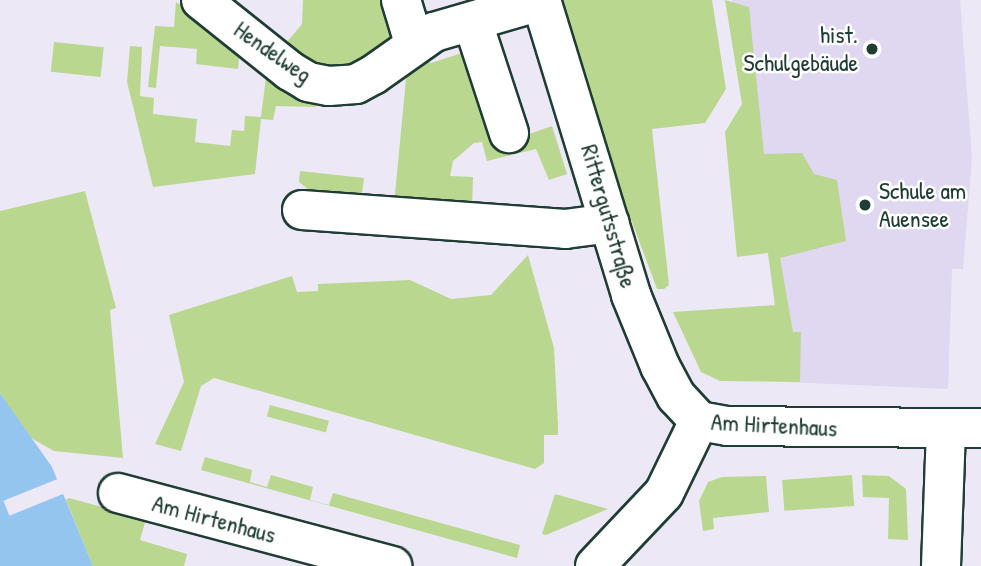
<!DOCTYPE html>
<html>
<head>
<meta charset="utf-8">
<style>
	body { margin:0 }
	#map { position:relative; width:981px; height:566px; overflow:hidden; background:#ece8f6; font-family:"Patrick Hand",sans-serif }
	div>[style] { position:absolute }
	.built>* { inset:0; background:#dfd8f0 }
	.green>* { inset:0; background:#bad790; transform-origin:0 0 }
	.water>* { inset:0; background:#93c5ef }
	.pier>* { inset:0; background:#ece8f6; transform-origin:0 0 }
	.roads { filter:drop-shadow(2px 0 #1f3d34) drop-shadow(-2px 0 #1f3d34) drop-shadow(0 2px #1f3d34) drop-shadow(0 -2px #1f3d34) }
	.minor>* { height:38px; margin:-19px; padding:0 19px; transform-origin:19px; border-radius:19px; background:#fff }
	.major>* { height:38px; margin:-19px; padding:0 19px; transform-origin:19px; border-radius:19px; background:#fff }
	.dots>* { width:19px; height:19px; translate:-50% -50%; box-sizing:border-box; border:4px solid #fff; border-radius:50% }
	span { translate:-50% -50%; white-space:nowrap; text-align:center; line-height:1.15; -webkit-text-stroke:5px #fff; paint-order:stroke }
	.poi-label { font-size:24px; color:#1f3d34 }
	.right { translate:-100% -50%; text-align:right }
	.left { translate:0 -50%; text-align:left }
	.street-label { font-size:24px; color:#1f3d34 }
</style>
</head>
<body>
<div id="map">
	<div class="built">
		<i style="clip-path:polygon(732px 0,960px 0,972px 158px,963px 269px,952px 269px,948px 389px,786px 382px)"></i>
	</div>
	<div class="green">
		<i style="clip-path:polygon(303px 0,393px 0,395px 41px,332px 75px,283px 47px,302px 24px)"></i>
		<i style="clip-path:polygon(563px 0,712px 0,726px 89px,705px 123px,652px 129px,669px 285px,664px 289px,657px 289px,625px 203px)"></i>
		<i style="clip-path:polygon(725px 0,749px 7px,764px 154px,802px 153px,814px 174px,837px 180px,846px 241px,780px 258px,793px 332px,801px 332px,800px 382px,720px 381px,701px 372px,673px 312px,775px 305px,768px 253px,737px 257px,725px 132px,742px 104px)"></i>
		<i style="clip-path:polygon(176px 2px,240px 48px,238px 69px,196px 64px,197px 49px,160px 46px,156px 88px,148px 87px,155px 26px,174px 27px)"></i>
		<i style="left:54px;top:42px;width:50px;height:30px;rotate:6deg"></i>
		<i style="clip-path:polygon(130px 46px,142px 47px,140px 96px,154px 98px,153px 114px,197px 119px,195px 142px,230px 146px,232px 130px,244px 131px,245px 116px,261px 117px,267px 69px,317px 100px,316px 107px,276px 106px,273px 120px,261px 119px,255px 174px,153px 187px,127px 82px)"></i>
		<i style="clip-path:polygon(465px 52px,526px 135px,552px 126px,567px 174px,549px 180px,536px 149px,487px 161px,482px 142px,474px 143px,453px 161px,450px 176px,473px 177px,472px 208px,394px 204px,407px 69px,421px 59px,431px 63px)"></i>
		<i style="clip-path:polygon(300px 171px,364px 178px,361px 201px,317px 196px,299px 182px)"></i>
		<i style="clip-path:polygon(85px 191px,116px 308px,110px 310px,123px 458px,54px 451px,31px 438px,0 393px,0 211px)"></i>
		<i style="clip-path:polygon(528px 255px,554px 348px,558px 425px,558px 435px,544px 435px,544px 463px,535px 469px,214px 378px,201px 386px,181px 451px,155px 444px,184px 382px,169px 315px,292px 276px,297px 292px,318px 291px,318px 284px,410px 280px,451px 299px,491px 295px)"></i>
		<i style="left:270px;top:405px;width:61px;height:12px;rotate:15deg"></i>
		<i style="clip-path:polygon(205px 457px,252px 470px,250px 482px,267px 487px,271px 475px,313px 487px,310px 500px,329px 505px,333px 493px,520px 545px,517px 558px,201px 470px)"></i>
		<i style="left:852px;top:475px;width:31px;height:70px;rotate:86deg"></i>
		<i style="clip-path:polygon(862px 475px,889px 476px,906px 489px,908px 540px,888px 539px,889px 498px,863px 497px)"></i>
		<i style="clip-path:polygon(766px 476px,769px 512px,713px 518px,714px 529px,703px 531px,699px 501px,708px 482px,722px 477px)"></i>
		<i style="clip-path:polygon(555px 494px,608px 509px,546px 535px,542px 534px)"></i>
		<i style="clip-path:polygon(69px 498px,146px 519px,140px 540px,187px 554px,184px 566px,93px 566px,66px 500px)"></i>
	</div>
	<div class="water">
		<i style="clip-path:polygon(0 393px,52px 467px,93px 566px,0 566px)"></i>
	</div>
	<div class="pier">
		<i style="left:60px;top:478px;width:16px;height:61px;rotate:68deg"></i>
	</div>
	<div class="roads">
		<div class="minor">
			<i style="left:201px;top:0;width:114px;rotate:38.6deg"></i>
			<i style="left:290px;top:71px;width:21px;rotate:31deg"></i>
			<i style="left:308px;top:82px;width:21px;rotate:11deg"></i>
			<i style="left:329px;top:86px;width:27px;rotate:-4deg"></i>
			<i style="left:356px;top:84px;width:19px;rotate:-28deg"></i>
			<i style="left:373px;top:75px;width:75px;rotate:-35.2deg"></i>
			<i style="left:434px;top:32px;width:111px;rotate:-16.2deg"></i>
			<i style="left:401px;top:0;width:45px;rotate:73.2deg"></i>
			<i style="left:473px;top:23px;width:116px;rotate:71.9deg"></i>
			<i style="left:302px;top:210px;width:264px;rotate:4.1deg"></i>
			<i style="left:565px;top:229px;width:45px;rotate:-7.6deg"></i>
			<i style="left:118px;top:493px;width:284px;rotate:14.9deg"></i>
			<i style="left:595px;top:566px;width:100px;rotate:-46.6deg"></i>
			<i style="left:664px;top:493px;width:80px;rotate:-64.1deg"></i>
			<i style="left:941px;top:566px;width:137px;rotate:-87.9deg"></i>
		</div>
		<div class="major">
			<i style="left:541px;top:0;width:308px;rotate:73deg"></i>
			<i style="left:631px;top:295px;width:77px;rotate:67.8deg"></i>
			<i style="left:660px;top:366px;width:34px;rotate:62deg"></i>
			<i style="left:676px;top:396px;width:34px;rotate:47deg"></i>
			<i style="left:699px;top:421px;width:28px;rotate:10deg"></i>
			<i style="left:727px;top:426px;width:254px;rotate:0.5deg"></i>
		</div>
	</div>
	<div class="dots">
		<i style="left:872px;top:49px;background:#1f3d34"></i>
		<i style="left:865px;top:205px;background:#1f3d34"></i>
	</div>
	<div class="poi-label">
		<span class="right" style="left:858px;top:49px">hist.<br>Schulgebäude</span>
		<span class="left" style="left:879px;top:205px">Schule am<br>Auensee</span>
	</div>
	<div class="street-label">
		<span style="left:273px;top:52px;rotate:35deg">Hendelweg</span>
		<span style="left:609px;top:216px;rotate:74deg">Rittergutsstraße</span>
		<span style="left:774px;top:425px;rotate:3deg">Am Hirtenhaus</span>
		<span style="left:214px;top:519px;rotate:15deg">Am Hirtenhaus</span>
	</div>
</div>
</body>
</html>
